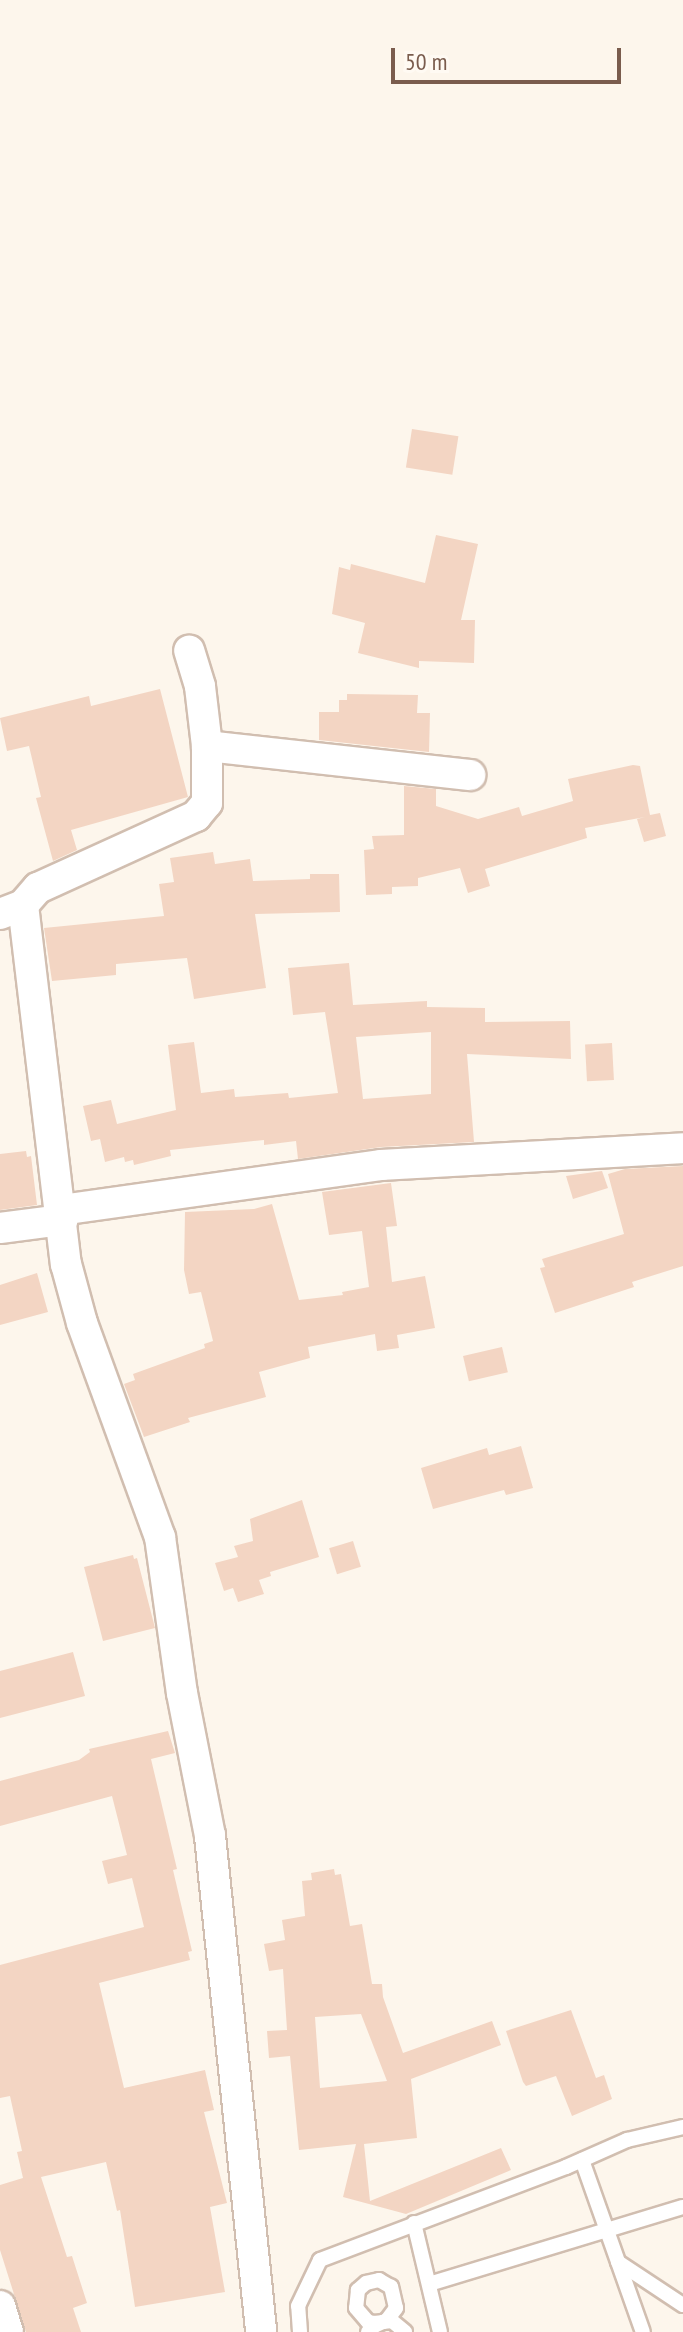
<!DOCTYPE html>
<html>
<head>
<meta charset="utf-8">
<style>
	body { margin:0 }
	#map { position:relative; width:683px; height:2332px; overflow:hidden; background:#fdf6ec; font-family:"PT Sans Narrow",sans-serif }
	div>[style] { position:absolute }
	.building>* { inset:0; background:#f3d5c3; transform-origin:0 0 }
	.roads { filter:drop-shadow(2px 0 #d1beb0) drop-shadow(-2px 0 #d1beb0) drop-shadow(0 2px #d1beb0) drop-shadow(0 -2px #d1beb0) }
	.lane>* { height:14px; margin:-7px; padding:0 7px; transform-origin:7px; border-radius:7px; background:#fff }
	.street>* { height:30px; margin:-15px; padding:0 15px; transform-origin:15px; border-radius:15px; background:#fff }
	span { translate:-50% -50%; white-space:nowrap; text-align:center; line-height:1.15; -webkit-text-stroke:6px #fffaf3; paint-order:stroke }
	.scale { position:absolute; left:391px; top:48px; width:230px; height:36px; box-sizing:border-box; border:4px solid #7a5c4d; border-top:0; padding-left:10px; font-size:24px; line-height:28px; white-space:nowrap; color:#7a5c4d; -webkit-text-stroke:6px #fffaf3; paint-order:stroke }
</style>
</head>
<body>
<div id="map">
	<div class="building">
		<i style="left:412px;top:429px;width:47px;height:39px;rotate:9deg"></i>
		<i style="clip-path:polygon(436px 535px,478px 544px,461px 620px,475px 620px,474px 663px,419px 661px,419px 668px,358px 653px,365px 623px,332px 614px,339px 567px,350px 570px,351px 564px,425px 583px)"></i>
		<i style="clip-path:polygon(160px 689px,188px 797px,71px 830px,77px 850px,53px 861px,36px 798px,41px 797px,29px 746px,7px 751px,0 718px,89px 696px,91px 706px)"></i>
		<i style="clip-path:polygon(347px 694px,418px 695px,417px 713px,430px 713px,429px 752px,319px 740px,319px 712px,339px 712px,339px 700px,347px 700px)"></i>
		<i style="clip-path:polygon(633px 765px,640px 766px,650px 815px,660px 813px,666px 836px,644px 842px,637px 819px,645px 817px,585px 828px,587px 838px,485px 869px,490px 886px,468px 893px,460px 868px,418px 878px,418px 886px,392px 887px,392px 894px,366px 895px,364px 850px,374px 849px,372px 836px,404px 835px,404px 786px,436px 789px,436px 806px,478px 819px,519px 807px,522px 816px,573px 801px,568px 779px)"></i>
		<i style="clip-path:polygon(213px 852px,215px 864px,250px 859px,253px 881px,310px 879px,310px 874px,339px 874px,340px 912px,255px 914px,266px 988px,194px 999px,187px 958px,116px 964px,116px 975px,52px 981px,44px 928px,164px 916px,159px 884px,174px 882px,170px 858px)"></i>
		<i style="clip-path:polygon(evenodd,349px 963px,353px 1005px,427px 1001px,427px 1007px,485px 1008px,485px 1022px,570px 1021px,571px 1059px,467px 1054px,474px 1142px,381px 1147px,298px 1159px,296px 1141px,264px 1145px,264px 1140px,170px 1150px,171px 1156px,134px 1165px,133px 1160px,125px 1162px,124px 1157px,105px 1162px,100px 1139px,91px 1141px,83px 1106px,111px 1100px,117px 1124px,176px 1110px,168px 1045px,194px 1042px,201px 1093px,234px 1089px,235px 1097px,288px 1093px,289px 1098px,338px 1093px,325px 1012px,293px 1015px,288px 968px,349px 963px,431px 1032px,431px 1094px,363px 1099px,356px 1037px,431px 1032px)"></i>
		<i style="left:612px;top:1043px;width:37px;height:27px;rotate:87deg"></i>
		<i style="clip-path:polygon(26px 1151px,27px 1157px,31px 1156px,37px 1205px,0 1210px,0 1154px)"></i>
		<i style="clip-path:polygon(683px 1166px,683px 1266px,632px 1282px,634px 1287px,555px 1313px,540px 1268px,545px 1267px,542px 1259px,624px 1234px,608px 1174px,625px 1169px)"></i>
		<i style="clip-path:polygon(602px 1171px,608px 1188px,573px 1199px,566px 1176px)"></i>
		<i style="clip-path:polygon(391px 1183px,397px 1226px,386px 1227px,392px 1282px,425px 1276px,435px 1328px,397px 1335px,399px 1348px,377px 1351px,375px 1334px,308px 1347px,310px 1358px,259px 1372px,266px 1397px,188px 1418px,190px 1422px,144px 1437px,124px 1384px,135px 1380px,133px 1374px,205px 1348px,204px 1344px,213px 1341px,201px 1292px,189px 1294px,184px 1270px,185px 1212px,254px 1209px,272px 1204px,299px 1300px,343px 1295px,342px 1292px,369px 1287px,362px 1231px,329px 1235px,322px 1192px)"></i>
		<i style="clip-path:polygon(37px 1273px,48px 1312px,0 1325px,0 1285px)"></i>
		<i style="left:502px;top:1347px;width:26px;height:40px;rotate:77deg"></i>
		<i style="clip-path:polygon(521px 1446px,533px 1488px,506px 1495px,504px 1490px,433px 1509px,421px 1468px,487px 1448px,489px 1455px)"></i>
		<i style="clip-path:polygon(302px 1500px,319px 1557px,270px 1572px,271px 1576px,259px 1580px,264px 1594px,238px 1602px,233px 1588px,224px 1591px,215px 1563px,238px 1557px,234px 1546px,253px 1541px,250px 1519px)"></i>
		<i style="left:353px;top:1541px;width:27px;height:25px;rotate:73deg"></i>
		<i style="clip-path:polygon(133px 1555px,134px 1559px,137px 1558px,155px 1628px,103px 1641px,84px 1567px)"></i>
		<i style="clip-path:polygon(73px 1652px,85px 1696px,0 1718px,0 1671px)"></i>
		<i style="clip-path:polygon(168px 1731px,175px 1753px,151px 1759px,177px 1869px,173px 1870px,192px 1951px,188px 1952px,190px 1960px,99px 1983px,124px 2088px,205px 2070px,214px 2110px,204px 2112px,227px 2203px,210px 2207px,225px 2292px,135px 2307px,120px 2210px,117px 2211px,106px 2162px,41px 2177px,67px 2257px,72px 2256px,87px 2303px,73px 2308px,81px 2332px,26px 2332px,0 2250px,0 2185px,23px 2178px,17px 2152px,22px 2151px,10px 2096px,0 2098px,0 1965px,144px 1927px,132px 1878px,108px 1884px,102px 1861px,127px 1855px,112px 1796px,0 1826px,0 1781px,79px 1760px,90px 1752px,89px 1749px)"></i>
		<i style="clip-path:polygon(evenodd,334px 1869px,335px 1875px,341px 1874px,350px 1926px,362px 1924px,372px 1984px,382px 1984px,383px 1997px,403px 2053px,492px 2021px,501px 2045px,411px 2079px,417px 2138px,364px 2144px,370px 2201px,501px 2148px,511px 2170px,406px 2214px,343px 2197px,356px 2144px,299px 2150px,290px 2056px,269px 2058px,267px 2031px,287px 2030px,283px 1969px,269px 1971px,264px 1944px,285px 1940px,282px 1920px,305px 1916px,302px 1881px,312px 1880px,311px 1873px,334px 1869px,361px 2014px,387px 2081px,320px 2088px,315px 2017px,361px 2014px)"></i>
		<i style="clip-path:polygon(571px 2010px,596px 2078px,604px 2075px,612px 2099px,572px 2116px,556px 2076px,526px 2086px,523px 2082px,506px 2031px)"></i>
	</div>
	<div class="roads">
		<div class="lane">
			<i style="left:582px;top:2160px;width:182px;rotate:70.5deg"></i>
			<i style="left:414px;top:2223px;width:112px;rotate:76.6deg"></i>
			<i style="left:618px;top:2262px;width:78px;rotate:33.5deg"></i>
			<i style="left:429px;top:2284px;width:265px;rotate:-16.9deg"></i>
			<i style="left:300px;top:2332px;width:26px;rotate:-94deg"></i>
			<i style="left:298px;top:2306px;width:51px;rotate:-64.4deg"></i>
			<i style="left:320px;top:2260px;width:263px;rotate:-20.7deg"></i>
			<i style="left:566px;top:2167px;width:67px;rotate:-23.9deg"></i>
			<i style="left:627px;top:2140px;width:57px;rotate:-13.1deg"></i>
			<i style="left:368px;top:2332px;width:8px;rotate:-45deg"></i>
			<i style="left:374px;top:2326px;width:10px;rotate:-24deg"></i>
			<i style="left:383px;top:2322px;width:4px;rotate:-27deg"></i>
			<i style="left:387px;top:2320px;width:15px;rotate:-53deg"></i>
			<i style="left:396px;top:2308px;width:22px;rotate:-103deg"></i>
			<i style="left:391px;top:2287px;width:14px;rotate:-150deg"></i>
			<i style="left:379px;top:2280px;width:13px;rotate:167deg"></i>
			<i style="left:366px;top:2283px;width:11px;rotate:139deg"></i>
			<i style="left:358px;top:2290px;width:18px;rotate:96deg"></i>
			<i style="left:356px;top:2308px;width:18px;rotate:49deg"></i>
			<i style="left:368px;top:2322px;width:6px;rotate:9deg"></i>
			<i style="left:374px;top:2323px;width:18px;rotate:-6deg"></i>
			<i style="left:392px;top:2321px;width:17px;rotate:40deg"></i>
		</div>
		<div class="street">
			<i style="left:207px;top:746px;width:265px;rotate:6.3deg"></i>
			<i style="left:23px;top:905px;width:23px;rotate:-49deg"></i>
			<i style="left:38px;top:888px;width:174px;rotate:-24.5deg"></i>
			<i style="left:196px;top:816px;width:17px;rotate:-50deg"></i>
			<i style="left:207px;top:803px;width:57px;rotate:-90deg"></i>
			<i style="left:207px;top:746px;width:60px;rotate:-96.7deg"></i>
			<i style="left:200px;top:686px;width:37px;rotate:-107deg"></i>
			<i style="left:0;top:914px;width:25px;rotate:-21deg"></i>
			<i style="left:23px;top:905px;width:362px;rotate:83.2deg"></i>
			<i style="left:66px;top:1264px;width:61px;rotate:74.8deg"></i>
			<i style="left:82px;top:1323px;width:228px;rotate:70deg"></i>
			<i style="left:160px;top:1537px;width:158px;rotate:82deg"></i>
			<i style="left:182px;top:1693px;width:146px;rotate:78.9deg"></i>
			<i style="left:210px;top:1836px;width:499px;rotate:84.1deg"></i>
			<i style="left:61px;top:1210px;width:324px;rotate:-8deg"></i>
			<i style="left:382px;top:1165px;width:301px;rotate:-3.2deg"></i>
			<i style="left:0;top:1228px;width:63px;rotate:-7.4deg"></i>
			<i style="left:0;top:2306px;width:27px;rotate:73deg"></i>
		</div>
	</div>
	<div class="scale">50 m</div>
</div>
</body>
</html>
